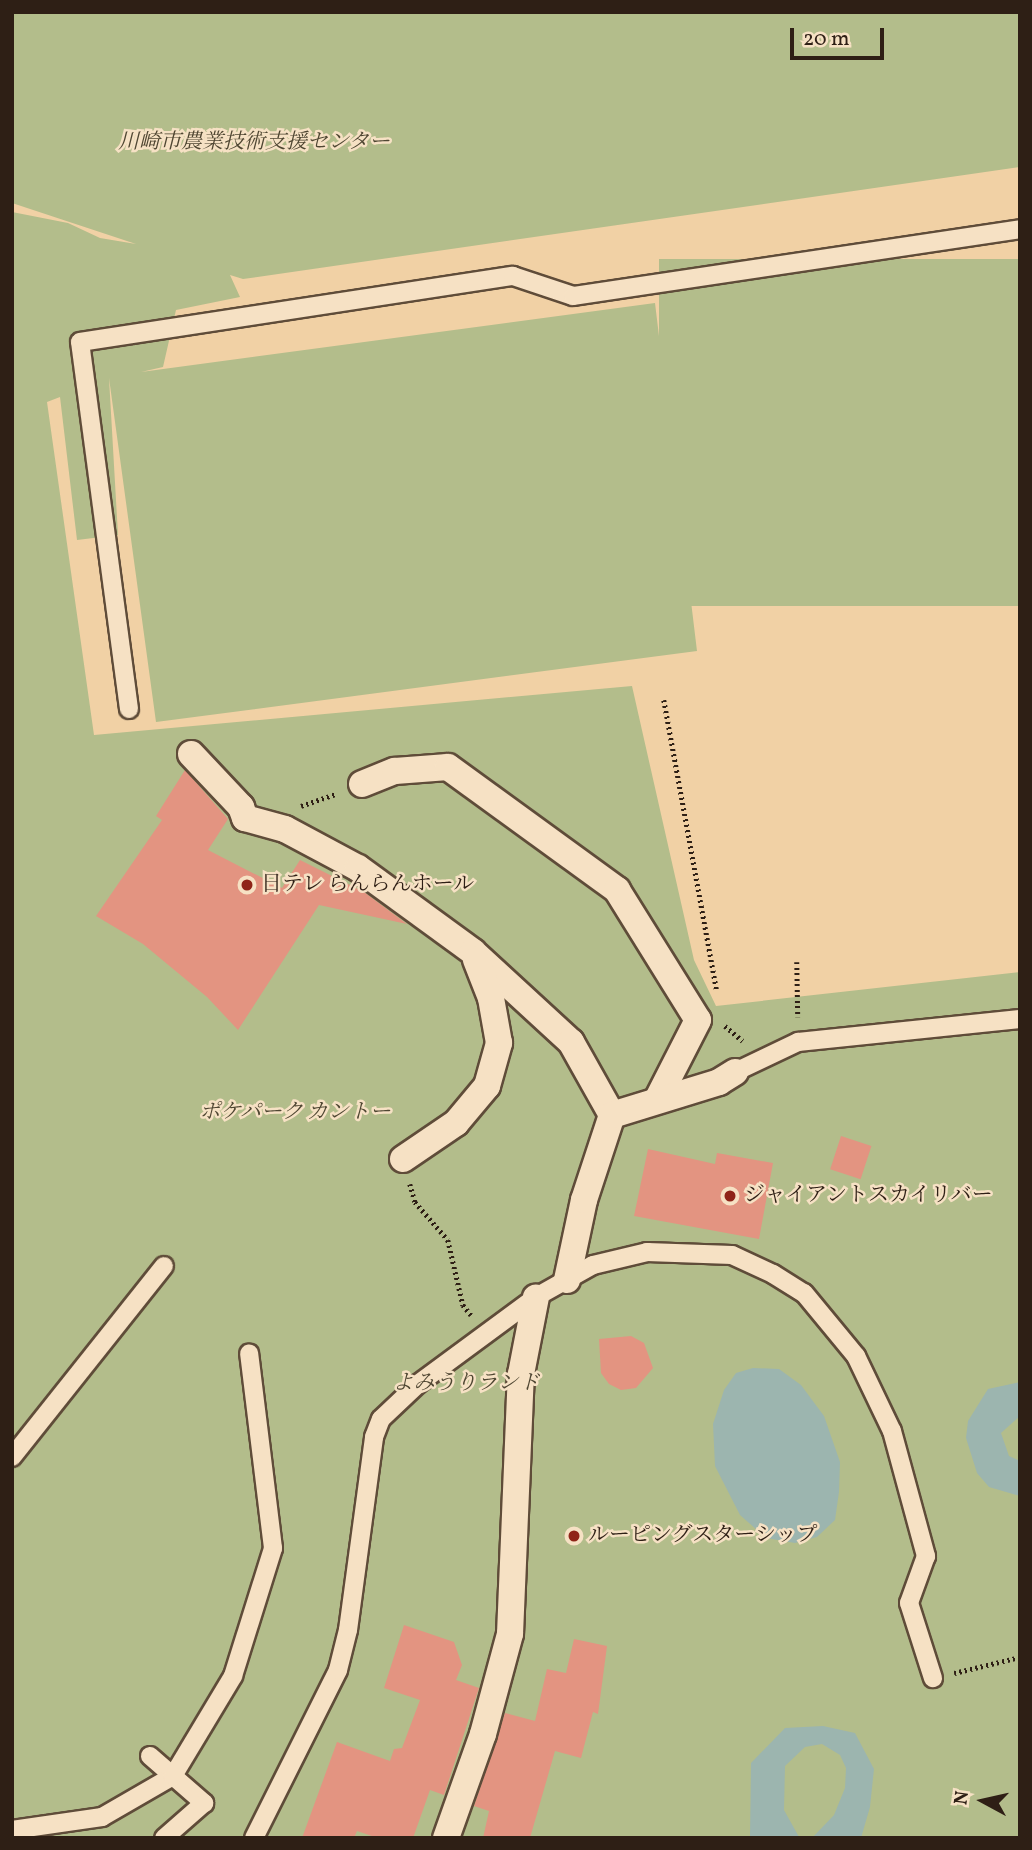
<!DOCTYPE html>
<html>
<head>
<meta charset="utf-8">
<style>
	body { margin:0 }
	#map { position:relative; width:1032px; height:1850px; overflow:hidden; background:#f1d1a5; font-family:Vollkorn,"Noto Serif JP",serif }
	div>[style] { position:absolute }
	.green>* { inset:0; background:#b3bd8b; transform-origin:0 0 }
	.water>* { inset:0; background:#9cb5af }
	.building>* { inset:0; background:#e39481; transform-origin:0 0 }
	.path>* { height:4.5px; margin-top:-2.25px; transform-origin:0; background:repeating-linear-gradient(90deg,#2e1f15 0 2px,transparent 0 5.5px) }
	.roads { filter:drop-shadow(2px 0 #5f4c39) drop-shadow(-2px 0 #5f4c39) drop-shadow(0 2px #5f4c39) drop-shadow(0 -2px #5f4c39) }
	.service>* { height:18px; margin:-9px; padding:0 9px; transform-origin:9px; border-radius:9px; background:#f6e1c4 }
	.pedestrian>* { height:26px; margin:-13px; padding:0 13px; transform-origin:13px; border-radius:13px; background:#f6e1c4 }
	.dots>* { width:19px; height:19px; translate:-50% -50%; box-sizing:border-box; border:4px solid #f6e1c4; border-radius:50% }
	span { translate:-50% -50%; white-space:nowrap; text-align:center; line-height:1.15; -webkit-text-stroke:5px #f6e1c4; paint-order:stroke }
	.park-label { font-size:21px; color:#4f4632; font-style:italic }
	.poi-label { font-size:21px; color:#2e1f15 }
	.left { translate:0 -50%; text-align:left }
	.frame { position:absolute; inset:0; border:14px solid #2e1f15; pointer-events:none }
	.north { position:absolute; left:948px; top:1766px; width:70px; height:70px; -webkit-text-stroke:5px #f6e1c4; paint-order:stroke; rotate:278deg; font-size:19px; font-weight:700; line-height:28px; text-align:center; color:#2e1f15 }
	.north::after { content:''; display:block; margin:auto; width:24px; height:32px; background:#2e1f15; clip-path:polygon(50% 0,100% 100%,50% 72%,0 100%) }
	.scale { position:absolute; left:790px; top:28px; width:94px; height:32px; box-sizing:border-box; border:4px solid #2e1f15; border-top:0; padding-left:9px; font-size:21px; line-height:24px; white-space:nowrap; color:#2e1f15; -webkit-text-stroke:5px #f6e1c4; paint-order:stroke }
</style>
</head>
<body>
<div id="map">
	<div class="green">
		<i style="clip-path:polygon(12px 12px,1020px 12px,1020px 167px,243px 279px,230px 275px,240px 297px,176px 310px,163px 367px,141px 372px,655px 303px,697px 651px,156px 722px,109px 378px,118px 535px,77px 540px,60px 397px,47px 402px,94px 735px,632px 686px,694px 960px,716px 1006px,1020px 972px,1020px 1838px,12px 1838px,12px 212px,68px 223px,100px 238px,136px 244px,12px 203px)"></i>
		<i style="left:1020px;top:259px;width:347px;height:361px;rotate:90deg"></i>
	</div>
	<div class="water">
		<i style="clip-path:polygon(753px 1368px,779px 1369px,801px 1385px,824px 1416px,840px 1462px,839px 1492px,835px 1520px,817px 1537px,795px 1543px,766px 1538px,740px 1515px,715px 1466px,713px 1424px,724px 1390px,736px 1373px)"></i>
		<i style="clip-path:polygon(1020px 1382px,1020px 1416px,1001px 1433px,1009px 1456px,1020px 1461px,1020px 1496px,989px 1487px,977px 1473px,966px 1438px,968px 1421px,988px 1389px)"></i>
		<i style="clip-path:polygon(823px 1726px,855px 1733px,874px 1769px,870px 1807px,861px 1838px,812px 1838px,834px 1815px,845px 1788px,846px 1768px,840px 1755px,822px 1744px,805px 1747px,785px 1766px,784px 1810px,799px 1837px,805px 1838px,750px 1838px,751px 1763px,785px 1728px)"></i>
	</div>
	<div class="building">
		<i style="clip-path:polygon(185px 770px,228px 819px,208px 850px,282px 888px,300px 860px,364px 892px,407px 924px,319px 905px,238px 1030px,207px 997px,143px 944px,96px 916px,162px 820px,156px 816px)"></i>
		<i style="left:841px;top:1136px;width:32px;height:35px;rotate:18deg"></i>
		<i style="clip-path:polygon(648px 1149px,715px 1164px,717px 1153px,773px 1163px,759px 1239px,634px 1216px)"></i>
		<i style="clip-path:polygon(631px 1336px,644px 1343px,653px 1368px,636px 1388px,621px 1390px,609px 1384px,601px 1373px,599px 1339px)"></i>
		<i style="clip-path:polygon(404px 1625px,454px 1642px,462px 1665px,456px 1680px,479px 1688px,444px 1795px,430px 1790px,413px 1838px,378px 1838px,357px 1831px,354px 1838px,302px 1838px,337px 1742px,390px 1761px,394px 1749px,402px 1748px,420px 1700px,384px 1688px)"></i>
		<i style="clip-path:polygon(574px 1639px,607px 1646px,598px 1714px,593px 1712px,581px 1758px,555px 1751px,530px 1838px,483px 1838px,489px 1811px,474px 1806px,505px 1713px,535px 1721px,547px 1669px,566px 1673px)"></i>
	</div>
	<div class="path">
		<i style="left:664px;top:700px;width:296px;rotate:79.7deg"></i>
		<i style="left:301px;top:806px;width:37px;rotate:-19deg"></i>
		<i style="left:797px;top:962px;width:55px;rotate:89deg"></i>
		<i style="left:725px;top:1026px;width:23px;rotate:40deg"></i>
		<i style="left:410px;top:1184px;width:19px;rotate:74deg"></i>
		<i style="left:415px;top:1202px;width:50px;rotate:49deg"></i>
		<i style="left:448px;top:1240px;width:67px;rotate:77deg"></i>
		<i style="left:463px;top:1305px;width:13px;rotate:51deg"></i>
		<i style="left:954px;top:1673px;width:68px;rotate:-13.6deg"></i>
	</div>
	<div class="roads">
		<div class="service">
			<i style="left:129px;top:709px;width:370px;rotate:-97.6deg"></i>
			<i style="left:80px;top:342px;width:438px;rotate:-8.7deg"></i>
			<i style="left:513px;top:276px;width:63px;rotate:18.4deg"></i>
			<i style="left:573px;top:296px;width:452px;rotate:-8.5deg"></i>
			<i style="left:735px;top:1072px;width:70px;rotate:-25.5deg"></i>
			<i style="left:798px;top:1042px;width:223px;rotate:-5.9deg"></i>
			<i style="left:12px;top:1457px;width:244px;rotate:-51.5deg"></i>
			<i style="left:150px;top:1756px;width:72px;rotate:41deg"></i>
			<i style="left:204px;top:1803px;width:53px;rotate:138.8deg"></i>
			<i style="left:12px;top:1830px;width:91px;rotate:-8.2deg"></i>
			<i style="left:102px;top:1817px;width:82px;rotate:-30deg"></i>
			<i style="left:173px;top:1776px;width:117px;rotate:-59deg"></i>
			<i style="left:233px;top:1676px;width:134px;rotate:-72.6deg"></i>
			<i style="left:273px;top:1548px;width:196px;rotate:-97deg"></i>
			<i style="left:254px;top:1838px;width:188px;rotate:-63.4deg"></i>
			<i style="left:338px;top:1670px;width:41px;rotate:-76deg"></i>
			<i style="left:348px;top:1630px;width:195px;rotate:-82.3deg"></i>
			<i style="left:374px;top:1437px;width:19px;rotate:-69deg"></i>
			<i style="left:381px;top:1419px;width:51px;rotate:-43.4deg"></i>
			<i style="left:418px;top:1384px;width:147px;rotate:-36.4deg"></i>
			<i style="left:536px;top:1297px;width:65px;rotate:-29.3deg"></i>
			<i style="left:593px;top:1265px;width:56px;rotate:-13.5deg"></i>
			<i style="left:647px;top:1252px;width:85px;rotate:2deg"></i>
			<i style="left:732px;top:1255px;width:45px;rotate:24.9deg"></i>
			<i style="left:773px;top:1274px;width:36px;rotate:32deg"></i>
			<i style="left:804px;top:1293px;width:82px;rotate:50.5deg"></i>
			<i style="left:856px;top:1356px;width:83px;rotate:64.4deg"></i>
			<i style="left:892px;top:1431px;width:130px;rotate:74.8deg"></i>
			<i style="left:926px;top:1556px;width:50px;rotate:109.9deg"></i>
			<i style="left:909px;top:1603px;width:79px;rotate:72.3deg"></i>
		</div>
		<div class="pedestrian">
			<i style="left:191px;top:754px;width:73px;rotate:46.7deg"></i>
			<i style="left:241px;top:807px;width:12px;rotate:70deg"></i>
			<i style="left:245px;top:818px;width:41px;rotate:15.4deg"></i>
			<i style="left:285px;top:829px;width:83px;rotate:28.1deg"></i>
			<i style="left:358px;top:868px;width:142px;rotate:36.1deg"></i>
			<i style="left:473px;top:952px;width:133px;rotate:42.6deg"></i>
			<i style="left:571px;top:1042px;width:84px;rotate:60.7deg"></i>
			<i style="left:362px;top:784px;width:35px;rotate:-22deg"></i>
			<i style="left:395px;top:771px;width:53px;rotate:-4.3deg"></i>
			<i style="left:448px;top:767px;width:209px;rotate:36deg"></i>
			<i style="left:617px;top:890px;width:153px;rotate:58.1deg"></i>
			<i style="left:698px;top:1020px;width:88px;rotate:117.1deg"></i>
			<i style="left:403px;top:1159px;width:64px;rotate:-34.2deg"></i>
			<i style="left:456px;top:1123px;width:48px;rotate:-50deg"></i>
			<i style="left:487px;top:1086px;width:45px;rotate:-74.4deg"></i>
			<i style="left:499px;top:1043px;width:46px;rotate:-100.1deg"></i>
			<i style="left:491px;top:998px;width:41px;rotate:-111.5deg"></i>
			<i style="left:567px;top:1280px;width:82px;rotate:-78deg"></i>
			<i style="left:584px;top:1200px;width:89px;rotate:-71.8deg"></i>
			<i style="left:612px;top:1115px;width:112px;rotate:-17.1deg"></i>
			<i style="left:719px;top:1082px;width:19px;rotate:-32deg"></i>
			<i style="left:446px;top:1838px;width:110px;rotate:-70.4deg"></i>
			<i style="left:483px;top:1734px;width:104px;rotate:-74.9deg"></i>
			<i style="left:510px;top:1634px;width:260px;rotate:-87.6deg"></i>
			<i style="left:521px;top:1374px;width:78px;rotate:-79deg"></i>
		</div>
	</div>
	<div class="dots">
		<i style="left:247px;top:885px;background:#8f2418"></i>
		<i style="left:730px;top:1196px;background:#8f2418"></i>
		<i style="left:574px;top:1536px;background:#8f2418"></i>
	</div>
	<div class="park-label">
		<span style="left:254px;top:143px">川崎市農業技術支援センター</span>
		<span style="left:295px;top:1113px">ポケパーク カントー</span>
		<span style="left:466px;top:1384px">よみうりランド</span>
	</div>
	<div class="poi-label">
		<span class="left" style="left:261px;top:885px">日テレ らんらんホール</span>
		<span class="left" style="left:744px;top:1196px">ジャイアントスカイリバー</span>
		<span class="left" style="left:588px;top:1536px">ルーピングスターシップ</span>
	</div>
	<div class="frame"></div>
	<div class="north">N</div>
	<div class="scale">20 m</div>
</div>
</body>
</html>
